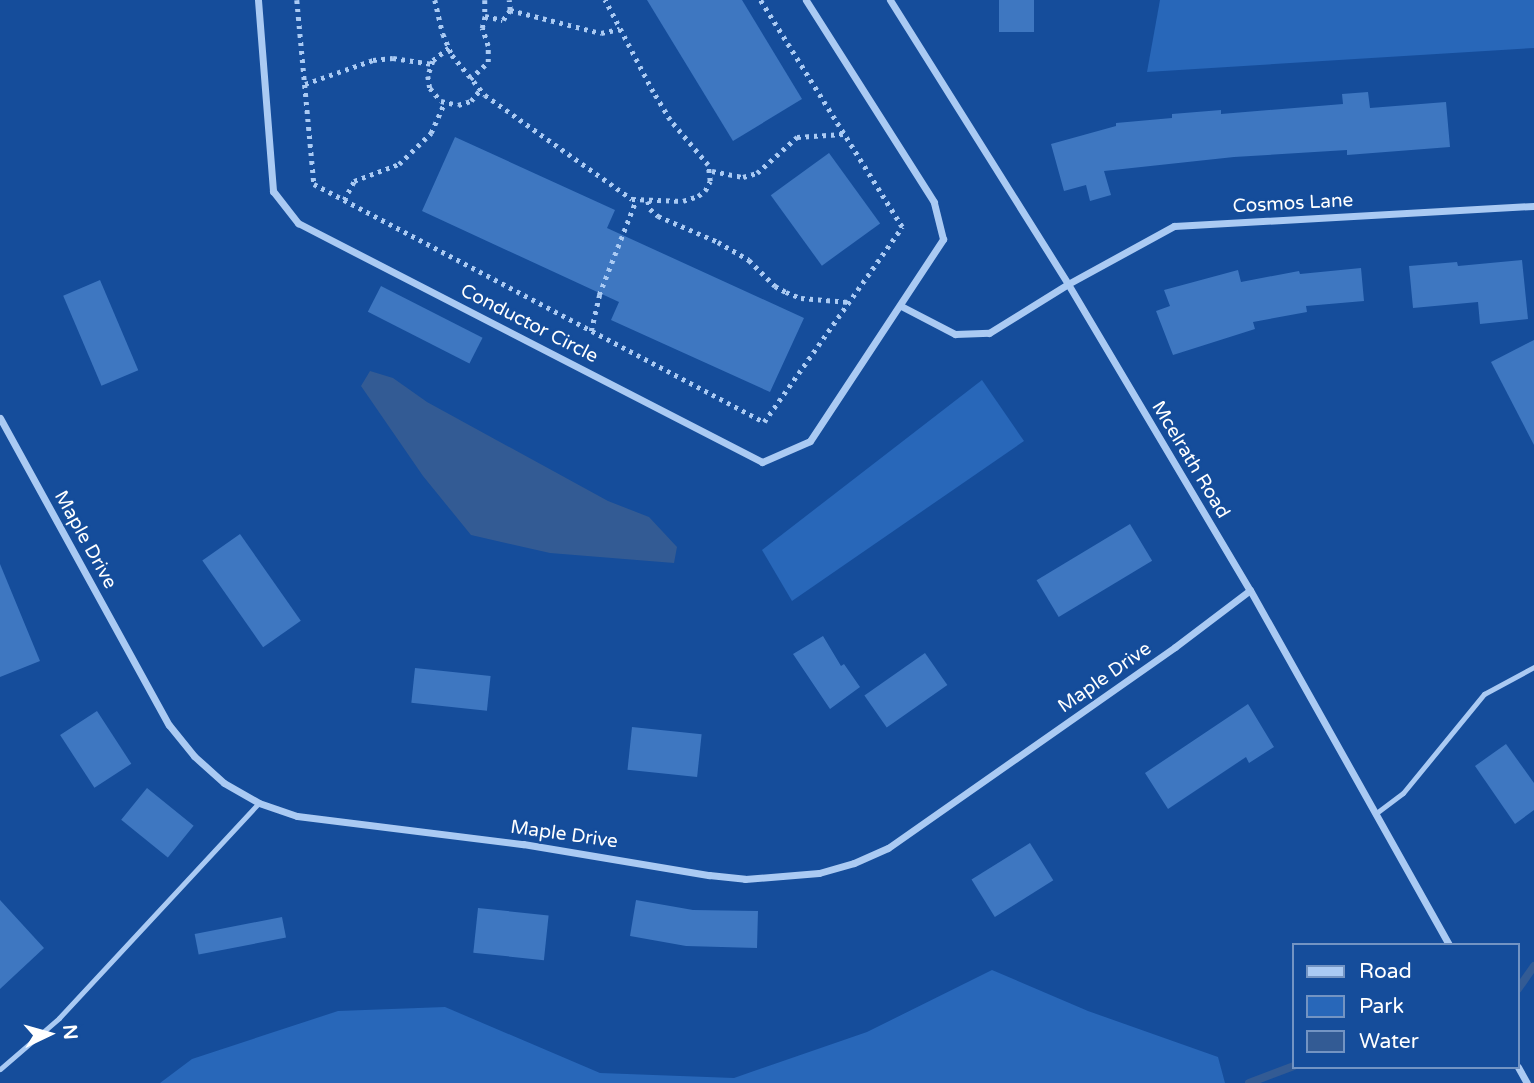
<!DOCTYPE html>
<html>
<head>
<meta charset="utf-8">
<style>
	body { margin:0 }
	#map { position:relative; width:1534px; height:1083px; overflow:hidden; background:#154d9b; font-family:"Varela Round",sans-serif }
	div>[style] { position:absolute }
	.green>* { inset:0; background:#2867b9 }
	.water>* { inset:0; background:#335b94 }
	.stream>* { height:8px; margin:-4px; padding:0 4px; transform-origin:4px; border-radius:4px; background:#335b94 }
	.building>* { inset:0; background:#3e77c1; transform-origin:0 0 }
	.path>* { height:4.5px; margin-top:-2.25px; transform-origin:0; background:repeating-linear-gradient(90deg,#aacaf3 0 3.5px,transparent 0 8.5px) }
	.lane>* { height:5px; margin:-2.5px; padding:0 2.5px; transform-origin:2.5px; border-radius:2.5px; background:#aacaf3 }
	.street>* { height:7px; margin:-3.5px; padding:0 3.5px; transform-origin:3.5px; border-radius:3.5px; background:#aacaf3 }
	span { translate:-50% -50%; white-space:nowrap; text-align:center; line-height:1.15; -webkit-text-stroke:5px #154d9b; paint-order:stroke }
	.street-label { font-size:19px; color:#fff }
	.legend { position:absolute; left:1292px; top:943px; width:228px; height:126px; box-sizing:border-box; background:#154d9b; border:2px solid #7394c3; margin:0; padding:9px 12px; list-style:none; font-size:21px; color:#fff }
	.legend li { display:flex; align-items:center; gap:14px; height:35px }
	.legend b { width:35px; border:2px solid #7394c3 }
	.north { position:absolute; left:14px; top:999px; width:70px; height:70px; -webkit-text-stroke:5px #154d9b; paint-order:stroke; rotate:85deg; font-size:19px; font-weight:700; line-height:28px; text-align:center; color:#fff }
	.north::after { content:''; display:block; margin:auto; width:24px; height:32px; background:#fff; clip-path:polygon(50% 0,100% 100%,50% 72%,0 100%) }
</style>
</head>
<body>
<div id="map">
	<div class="green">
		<i style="clip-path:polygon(1160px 0,1534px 0,1534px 48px,1147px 72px)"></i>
		<i style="clip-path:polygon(982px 380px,1024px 441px,792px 601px,762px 550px)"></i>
		<i style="clip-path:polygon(992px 970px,1088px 1011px,1218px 1057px,1225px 1083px,160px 1083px,192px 1059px,338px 1011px,445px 1007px,600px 1073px,734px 1078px,867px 1032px)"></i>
	</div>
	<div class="water">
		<i style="clip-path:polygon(370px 371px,393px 378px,427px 402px,608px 501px,649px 517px,677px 547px,674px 563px,550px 553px,471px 535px,423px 476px,361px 386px)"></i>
	</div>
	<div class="stream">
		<i style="left:1518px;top:989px;width:28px;rotate:-55deg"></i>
		<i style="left:1249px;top:1083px;width:48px;rotate:-20.7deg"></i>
	</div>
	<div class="building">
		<i style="clip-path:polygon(647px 0,742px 0,802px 99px,733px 141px)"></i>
		<i style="left:999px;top:0;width:35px;height:32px"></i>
		<i style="clip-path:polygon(1368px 92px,1370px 108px,1446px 102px,1450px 147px,1347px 155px,1347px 150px,1234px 157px,1104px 171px,1111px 195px,1090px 201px,1086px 185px,1064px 191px,1051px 144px,1116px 126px,1116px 123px,1172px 118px,1172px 114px,1221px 110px,1221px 114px,1343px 104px,1342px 94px)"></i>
		<i style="clip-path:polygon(455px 137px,615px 210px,607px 228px,804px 318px,770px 392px,611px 320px,619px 302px,422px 211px)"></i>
		<i style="left:829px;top:153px;width:87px;height:72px;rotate:54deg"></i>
		<i style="clip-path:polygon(1522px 260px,1528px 319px,1480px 324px,1478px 302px,1413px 308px,1409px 266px,1457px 262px,1458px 266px)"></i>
		<i style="clip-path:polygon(1361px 268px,1364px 301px,1306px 306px,1307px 312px,1253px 322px,1255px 329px,1173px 355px,1156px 311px,1170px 306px,1164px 290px,1238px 270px,1241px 282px,1299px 271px,1300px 274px)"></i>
		<i style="left:100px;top:280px;width:98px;height:40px;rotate:67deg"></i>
		<i style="left:381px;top:286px;width:114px;height:29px;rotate:27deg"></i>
		<i style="clip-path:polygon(1534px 340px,1534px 445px,1491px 362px)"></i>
		<i style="left:1130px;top:524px;width:43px;height:109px;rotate:59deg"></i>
		<i style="left:240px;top:534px;width:106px;height:46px;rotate:55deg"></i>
		<i style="clip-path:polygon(0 564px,40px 661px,0 677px)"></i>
		<i style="clip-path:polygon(823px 636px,841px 666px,844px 664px,860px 687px,830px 709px,793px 654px)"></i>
		<i style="left:925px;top:653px;width:39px;height:74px;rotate:55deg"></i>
		<i style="left:415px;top:668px;width:76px;height:35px;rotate:6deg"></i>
		<i style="clip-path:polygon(1248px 704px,1274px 747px,1249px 763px,1246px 757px,1168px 809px,1145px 773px)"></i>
		<i style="left:97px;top:711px;width:63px;height:44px;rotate:57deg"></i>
		<i style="left:632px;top:727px;width:70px;height:43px;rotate:6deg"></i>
		<i style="clip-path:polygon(1506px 744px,1534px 783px,1534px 810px,1515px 824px,1475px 766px)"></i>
		<i style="left:147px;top:788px;width:60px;height:41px;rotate:39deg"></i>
		<i style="left:1030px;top:843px;width:44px;height:69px;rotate:58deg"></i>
		<i style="clip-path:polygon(0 900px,44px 948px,0 989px)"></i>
		<i style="clip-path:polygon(636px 900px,693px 910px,758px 911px,757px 948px,686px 946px,630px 936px)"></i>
		<i style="left:478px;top:908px;width:71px;height:45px;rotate:6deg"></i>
		<i style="left:282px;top:917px;width:21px;height:89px;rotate:79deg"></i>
	</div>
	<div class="path">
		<i style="left:297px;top:0;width:185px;rotate:84.7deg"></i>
		<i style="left:314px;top:184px;width:509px;rotate:27.87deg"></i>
		<i style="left:764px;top:422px;width:239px;rotate:-54.7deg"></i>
		<i style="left:902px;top:227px;width:268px;rotate:-122deg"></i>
		<i style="left:435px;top:0;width:35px;rotate:77deg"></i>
		<i style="left:443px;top:34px;width:23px;rotate:67deg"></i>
		<i style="left:452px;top:55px;width:52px;rotate:50.5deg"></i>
		<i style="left:485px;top:95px;width:180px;rotate:35.3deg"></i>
		<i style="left:632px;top:199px;width:51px;rotate:2.2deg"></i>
		<i style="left:683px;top:201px;width:16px;rotate:-18deg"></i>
		<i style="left:698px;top:196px;width:9px;rotate:-36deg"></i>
		<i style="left:705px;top:191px;width:11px;rotate:-63deg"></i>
		<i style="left:710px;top:181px;width:16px;rotate:-97deg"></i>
		<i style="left:708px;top:165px;width:59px;rotate:-130.2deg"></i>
		<i style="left:670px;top:120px;width:33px;rotate:-121deg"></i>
		<i style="left:653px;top:92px;width:104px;rotate:-117.6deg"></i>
		<i style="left:485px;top:0;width:16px;rotate:90deg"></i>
		<i style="left:485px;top:16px;width:18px;rotate:13deg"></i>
		<i style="left:503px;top:20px;width:12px;rotate:-55deg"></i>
		<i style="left:510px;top:10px;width:10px;rotate:-96deg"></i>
		<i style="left:510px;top:10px;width:94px;rotate:14.2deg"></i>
		<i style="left:601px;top:33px;width:19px;rotate:-12deg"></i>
		<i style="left:449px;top:48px;width:21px;rotate:141deg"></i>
		<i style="left:433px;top:61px;width:16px;rotate:108deg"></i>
		<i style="left:428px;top:76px;width:12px;rotate:81deg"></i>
		<i style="left:430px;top:88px;width:17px;rotate:50deg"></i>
		<i style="left:441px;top:101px;width:17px;rotate:13deg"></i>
		<i style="left:458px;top:105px;width:14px;rotate:-17deg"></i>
		<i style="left:471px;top:101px;width:14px;rotate:-51deg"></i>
		<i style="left:470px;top:79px;width:25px;rotate:-43deg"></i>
		<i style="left:488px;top:62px;width:16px;rotate:-90deg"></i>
		<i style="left:488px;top:46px;width:19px;rotate:-108deg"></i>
		<i style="left:482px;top:28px;width:12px;rotate:-76deg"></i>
		<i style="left:305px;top:84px;width:72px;rotate:-19.4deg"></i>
		<i style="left:373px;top:60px;width:20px;rotate:-6deg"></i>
		<i style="left:393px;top:58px;width:40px;rotate:8.5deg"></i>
		<i style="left:712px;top:171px;width:32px;rotate:11deg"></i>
		<i style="left:743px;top:177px;width:15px;rotate:-16deg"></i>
		<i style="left:757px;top:173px;width:54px;rotate:-42deg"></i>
		<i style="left:797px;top:137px;width:46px;rotate:-3.7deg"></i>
		<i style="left:344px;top:200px;width:21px;rotate:-62deg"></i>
		<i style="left:354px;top:181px;width:48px;rotate:-20.7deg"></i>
		<i style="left:399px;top:164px;width:45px;rotate:-44.1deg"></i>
		<i style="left:431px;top:133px;width:34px;rotate:-66deg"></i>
		<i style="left:648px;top:201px;width:8px;rotate:76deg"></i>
		<i style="left:650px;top:209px;width:11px;rotate:41deg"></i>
		<i style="left:658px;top:216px;width:65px;rotate:23.4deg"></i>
		<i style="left:718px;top:242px;width:36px;rotate:30deg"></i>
		<i style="left:749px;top:260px;width:37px;rotate:45deg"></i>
		<i style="left:775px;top:286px;width:13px;rotate:29deg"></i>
		<i style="left:786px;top:292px;width:16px;rotate:22deg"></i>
		<i style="left:801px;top:298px;width:48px;rotate:4.8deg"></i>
		<i style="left:591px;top:331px;width:37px;rotate:-77deg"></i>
		<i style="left:599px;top:295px;width:102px;rotate:-68.7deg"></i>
	</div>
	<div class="lane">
		<i style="left:1375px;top:814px;width:35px;rotate:-37deg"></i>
		<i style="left:1403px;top:793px;width:128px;rotate:-50.7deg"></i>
		<i style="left:1484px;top:694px;width:57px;rotate:-28.4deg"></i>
		<i style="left:0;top:1069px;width:78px;rotate:-40.8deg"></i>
		<i style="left:59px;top:1018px;width:294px;rotate:-47.1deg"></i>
	</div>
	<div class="street">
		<i style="left:258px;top:0;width:192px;rotate:85.5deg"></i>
		<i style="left:273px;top:191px;width:41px;rotate:52deg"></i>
		<i style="left:298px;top:223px;width:522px;rotate:27.25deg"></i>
		<i style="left:762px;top:462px;width:52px;rotate:-23.6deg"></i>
		<i style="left:810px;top:441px;width:242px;rotate:-56.6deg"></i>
		<i style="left:943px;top:239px;width:38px;rotate:-104deg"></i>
		<i style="left:934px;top:202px;width:239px;rotate:-122.4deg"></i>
		<i style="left:890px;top:0;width:335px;rotate:57.9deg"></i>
		<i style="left:1068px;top:284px;width:356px;rotate:59.3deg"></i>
		<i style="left:1250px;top:590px;width:407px;rotate:60.7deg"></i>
		<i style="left:901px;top:306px;width:61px;rotate:27.4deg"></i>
		<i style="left:955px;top:334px;width:34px;rotate:-2deg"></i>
		<i style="left:989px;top:333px;width:93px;rotate:-31.8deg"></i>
		<i style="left:1068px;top:284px;width:121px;rotate:-28.7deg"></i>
		<i style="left:1174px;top:226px;width:361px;rotate:-3.2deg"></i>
		<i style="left:0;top:418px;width:350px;rotate:61.2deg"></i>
		<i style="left:169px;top:725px;width:40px;rotate:51deg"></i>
		<i style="left:194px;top:756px;width:40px;rotate:42deg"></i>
		<i style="left:224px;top:783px;width:40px;rotate:29.7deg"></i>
		<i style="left:259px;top:803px;width:40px;rotate:18.9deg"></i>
		<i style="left:297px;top:816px;width:228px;rotate:7.1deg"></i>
		<i style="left:523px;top:844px;width:189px;rotate:9.5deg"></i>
		<i style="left:709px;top:875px;width:36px;rotate:6deg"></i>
		<i style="left:745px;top:879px;width:74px;rotate:-4.6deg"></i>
		<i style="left:819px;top:873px;width:36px;rotate:-16deg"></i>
		<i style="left:854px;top:863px;width:37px;rotate:-24deg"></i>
		<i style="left:888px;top:848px;width:350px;rotate:-35deg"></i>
		<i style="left:1175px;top:647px;width:94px;rotate:-37.2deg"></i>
		<i style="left:1518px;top:1067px;width:18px;rotate:61deg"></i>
	</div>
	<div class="street-label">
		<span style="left:1293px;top:204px;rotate:-3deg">Cosmos Lane</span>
		<span style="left:529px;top:324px;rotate:27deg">Conductor Circle</span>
		<span style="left:1190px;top:460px;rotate:59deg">Mcelrath Road</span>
		<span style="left:85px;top:540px;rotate:61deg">Maple Drive</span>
		<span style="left:1105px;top:678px;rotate:-35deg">Maple Drive</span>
		<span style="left:564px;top:835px;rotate:8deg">Maple Drive</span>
	</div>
	<ul class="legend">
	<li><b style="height:9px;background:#aacaf3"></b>Road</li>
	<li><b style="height:19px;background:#2867b9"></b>Park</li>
	<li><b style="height:19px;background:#335b94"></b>Water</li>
	</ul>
	<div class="north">N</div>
</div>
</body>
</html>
